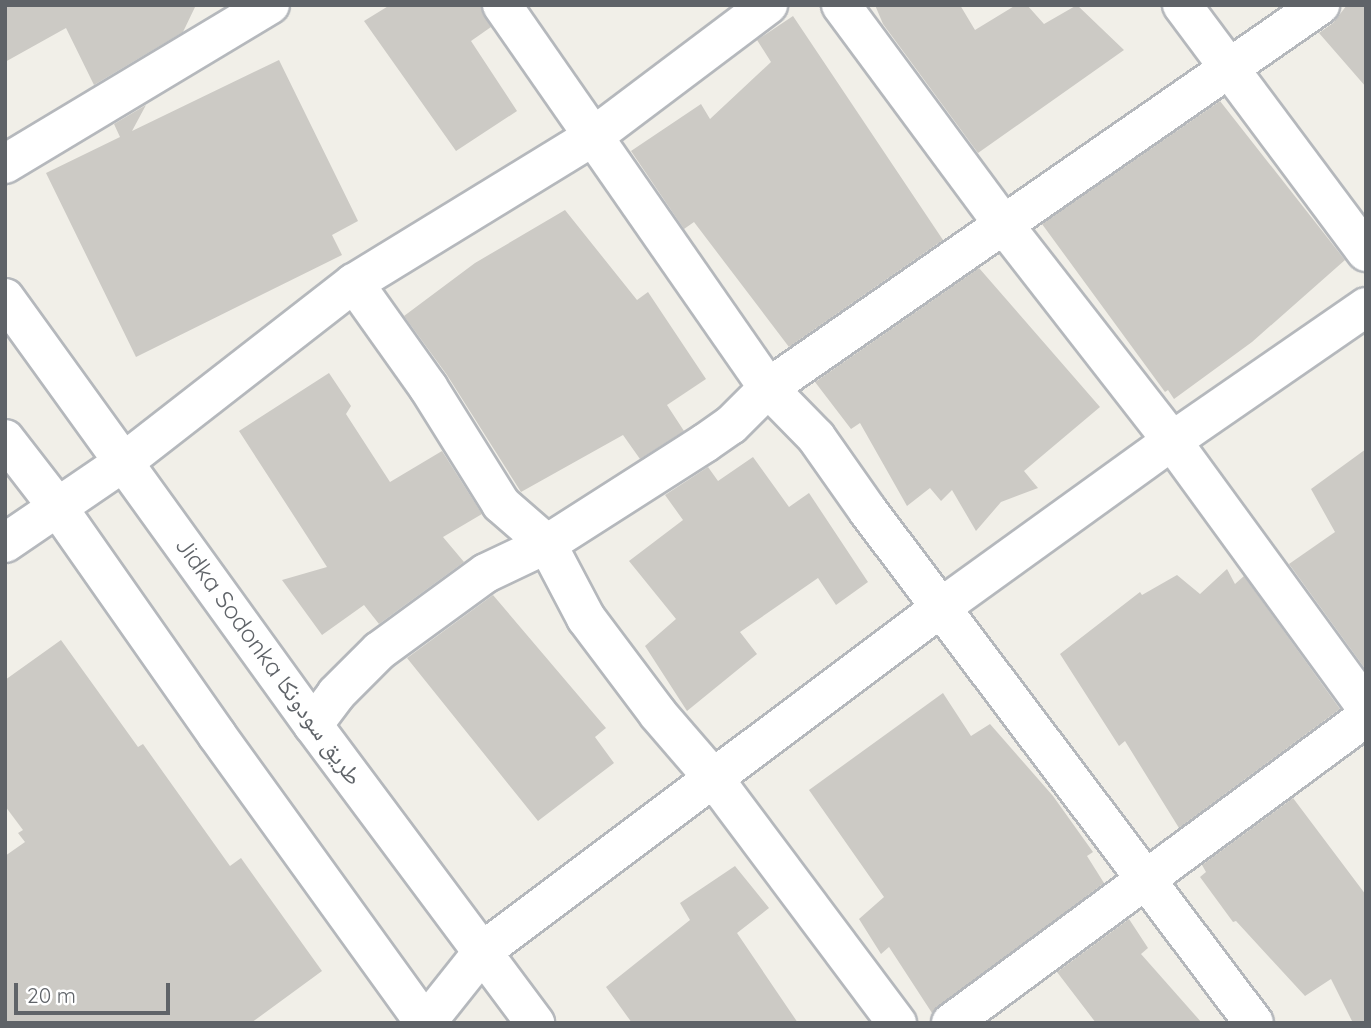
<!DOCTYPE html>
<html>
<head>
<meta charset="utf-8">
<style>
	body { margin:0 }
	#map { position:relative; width:1371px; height:1028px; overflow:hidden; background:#f1efe8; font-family:Quicksand,"Noto Naskh Arabic",sans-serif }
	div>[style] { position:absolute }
	.building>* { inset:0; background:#cccac5 }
	.roads { filter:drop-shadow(2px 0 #b5b8bc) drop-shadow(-2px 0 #b5b8bc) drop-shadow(0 2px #b5b8bc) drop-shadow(0 -2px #b5b8bc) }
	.street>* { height:38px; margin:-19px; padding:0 19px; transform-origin:19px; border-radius:19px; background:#fff }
	.secondary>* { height:38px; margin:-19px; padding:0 19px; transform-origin:19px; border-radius:19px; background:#fff }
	span { translate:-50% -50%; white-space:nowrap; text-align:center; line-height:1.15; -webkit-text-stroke:7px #fff; paint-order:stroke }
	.street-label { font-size:24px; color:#5f6368 }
	.frame { position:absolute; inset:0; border:7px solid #5f6368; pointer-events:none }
	.scale { position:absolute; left:14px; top:983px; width:156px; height:32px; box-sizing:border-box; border:4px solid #5f6368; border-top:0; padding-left:9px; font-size:21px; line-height:24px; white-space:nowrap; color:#5f6368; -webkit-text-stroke:5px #fff; paint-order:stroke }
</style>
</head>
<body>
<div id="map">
	<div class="building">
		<i style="clip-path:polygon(5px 5px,196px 5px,183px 32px,94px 85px,66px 28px,5px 62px)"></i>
		<i style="clip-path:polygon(390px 5px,480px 5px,491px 27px,471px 41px,517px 111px,456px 151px,364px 21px)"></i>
		<i style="clip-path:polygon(875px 5px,960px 5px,975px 30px,1016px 5px,1027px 5px,1044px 24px,1077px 5px,1124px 50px,978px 153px,883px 24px)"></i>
		<i style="clip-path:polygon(1347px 5px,1366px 5px,1366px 87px,1319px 33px,1333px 23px)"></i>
		<i style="clip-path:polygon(793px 16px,943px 240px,789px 347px,694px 222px,684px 229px,631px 151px,701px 104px,710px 119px,771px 62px,757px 40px)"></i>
		<i style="clip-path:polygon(279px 60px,358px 221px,332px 235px,342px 255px,136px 357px,46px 173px,120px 137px,114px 124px,146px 105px,132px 131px)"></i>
		<i style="clip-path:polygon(1220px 101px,1345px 260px,1252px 342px,1174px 399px,1168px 390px,1165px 392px,1042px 224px)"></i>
		<i style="clip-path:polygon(565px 210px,637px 300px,648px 292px,706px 379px,667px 405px,684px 431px,640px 459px,623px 435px,521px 492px,447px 375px,404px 316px,475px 263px)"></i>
		<i style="clip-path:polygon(979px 268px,1100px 407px,1024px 471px,1038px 488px,1001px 502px,976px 531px,952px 490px,941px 501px,930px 488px,907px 506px,860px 423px,851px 429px,815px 382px)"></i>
		<i style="clip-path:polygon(329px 373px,351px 406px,346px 414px,390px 482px,442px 451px,482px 514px,443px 537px,464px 562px,379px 624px,364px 605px,322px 635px,282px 580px,327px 567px,239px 431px)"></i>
		<i style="clip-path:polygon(1366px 449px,1366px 670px,1289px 564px,1335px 532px,1311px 489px)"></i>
		<i style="clip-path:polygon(753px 457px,789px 507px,809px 493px,868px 582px,836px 605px,818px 578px,740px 632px,757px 654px,687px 711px,645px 646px,676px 619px,629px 561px,683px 520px,665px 495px,708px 467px,718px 481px)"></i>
		<i style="clip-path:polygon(1227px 569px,1235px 584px,1244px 576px,1340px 709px,1179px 828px,1125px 741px,1119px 746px,1060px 654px,1140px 592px,1142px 595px,1177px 575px,1200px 594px)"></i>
		<i style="clip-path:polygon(493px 595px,606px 728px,595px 737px,614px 763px,538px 821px,407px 658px)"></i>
		<i style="clip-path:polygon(61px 640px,138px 747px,143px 744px,230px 866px,241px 858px,322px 971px,251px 1023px,5px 1023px,5px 856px,25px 842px,18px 833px,23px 830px,5px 806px,5px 680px)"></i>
		<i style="clip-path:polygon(943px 693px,971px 736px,990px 724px,1053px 796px,1093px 852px,1087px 856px,1104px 883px,932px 1013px,889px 947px,881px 954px,859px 919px,884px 897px,809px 790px)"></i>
		<i style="clip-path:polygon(1293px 798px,1366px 895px,1366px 1023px,1353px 1023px,1331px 979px,1305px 996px,1236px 921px,1233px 922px,1200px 877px,1206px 872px,1202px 865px)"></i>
		<i style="clip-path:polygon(735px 866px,769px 908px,737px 933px,798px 1023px,632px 1023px,606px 987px,690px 920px,680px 903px)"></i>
		<i style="clip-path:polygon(1129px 919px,1148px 948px,1141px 954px,1202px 1023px,1096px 1023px,1057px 972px)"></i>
	</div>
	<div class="roads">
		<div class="street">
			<i style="left:502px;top:5px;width:466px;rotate:55.2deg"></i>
			<i style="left:768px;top:388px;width:69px;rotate:45.6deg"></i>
			<i style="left:816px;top:437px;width:90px;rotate:54.9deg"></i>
			<i style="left:868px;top:511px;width:641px;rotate:52.99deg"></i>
			<i style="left:841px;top:5px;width:274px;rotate:53.5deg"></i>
			<i style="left:1004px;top:225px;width:274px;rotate:52.1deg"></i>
			<i style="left:1172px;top:441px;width:329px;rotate:53.9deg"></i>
			<i style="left:1182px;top:5px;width:308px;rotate:53.3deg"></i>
			<i style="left:5px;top:164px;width:309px;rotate:-31deg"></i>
			<i style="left:354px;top:283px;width:128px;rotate:54.6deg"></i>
			<i style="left:428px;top:387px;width:138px;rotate:58deg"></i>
			<i style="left:501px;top:504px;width:61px;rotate:41deg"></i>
			<i style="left:547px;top:544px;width:84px;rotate:62.2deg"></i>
			<i style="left:586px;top:618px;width:120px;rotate:53.1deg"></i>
			<i style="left:658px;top:714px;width:87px;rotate:49.2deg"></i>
			<i style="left:715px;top:780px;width:304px;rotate:53.2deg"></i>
			<i style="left:5px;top:543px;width:145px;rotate:-34.3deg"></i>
			<i style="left:125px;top:461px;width:290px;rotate:-37.9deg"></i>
			<i style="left:354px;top:283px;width:281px;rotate:-31.5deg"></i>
			<i style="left:594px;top:136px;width:218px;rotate:-37deg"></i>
			<i style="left:313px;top:725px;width:39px;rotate:-53deg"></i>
			<i style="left:336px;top:694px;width:61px;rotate:-45deg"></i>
			<i style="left:379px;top:651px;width:132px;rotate:-36.1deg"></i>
			<i style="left:486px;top:573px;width:68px;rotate:-25.4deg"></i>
			<i style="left:547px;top:544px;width:188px;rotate:-32.6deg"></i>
			<i style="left:705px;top:443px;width:32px;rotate:-35deg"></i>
			<i style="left:731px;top:425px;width:52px;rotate:-45deg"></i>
			<i style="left:768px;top:388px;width:672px;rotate:-34.75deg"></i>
			<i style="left:426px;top:1023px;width:93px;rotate:-51.5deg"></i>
			<i style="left:484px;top:950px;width:574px;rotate:-36.85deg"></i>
			<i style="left:943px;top:606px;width:282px;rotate:-35.8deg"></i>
			<i style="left:1172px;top:441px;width:236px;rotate:-34.6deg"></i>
			<i style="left:951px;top:1023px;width:516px;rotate:-36.4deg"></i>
		</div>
		<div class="secondary">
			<i style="left:5px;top:298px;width:526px;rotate:54.2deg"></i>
			<i style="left:313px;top:725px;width:372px;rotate:53.3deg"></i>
			<i style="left:5px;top:439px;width:83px;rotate:52.3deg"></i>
			<i style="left:56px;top:505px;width:281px;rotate:55deg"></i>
			<i style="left:217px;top:735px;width:355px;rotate:54.2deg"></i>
		</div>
	</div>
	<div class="street-label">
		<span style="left:269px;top:661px;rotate:54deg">Jidka Sodonka طريق سودونكا</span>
	</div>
	<div class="frame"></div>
	<div class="scale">20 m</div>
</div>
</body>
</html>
